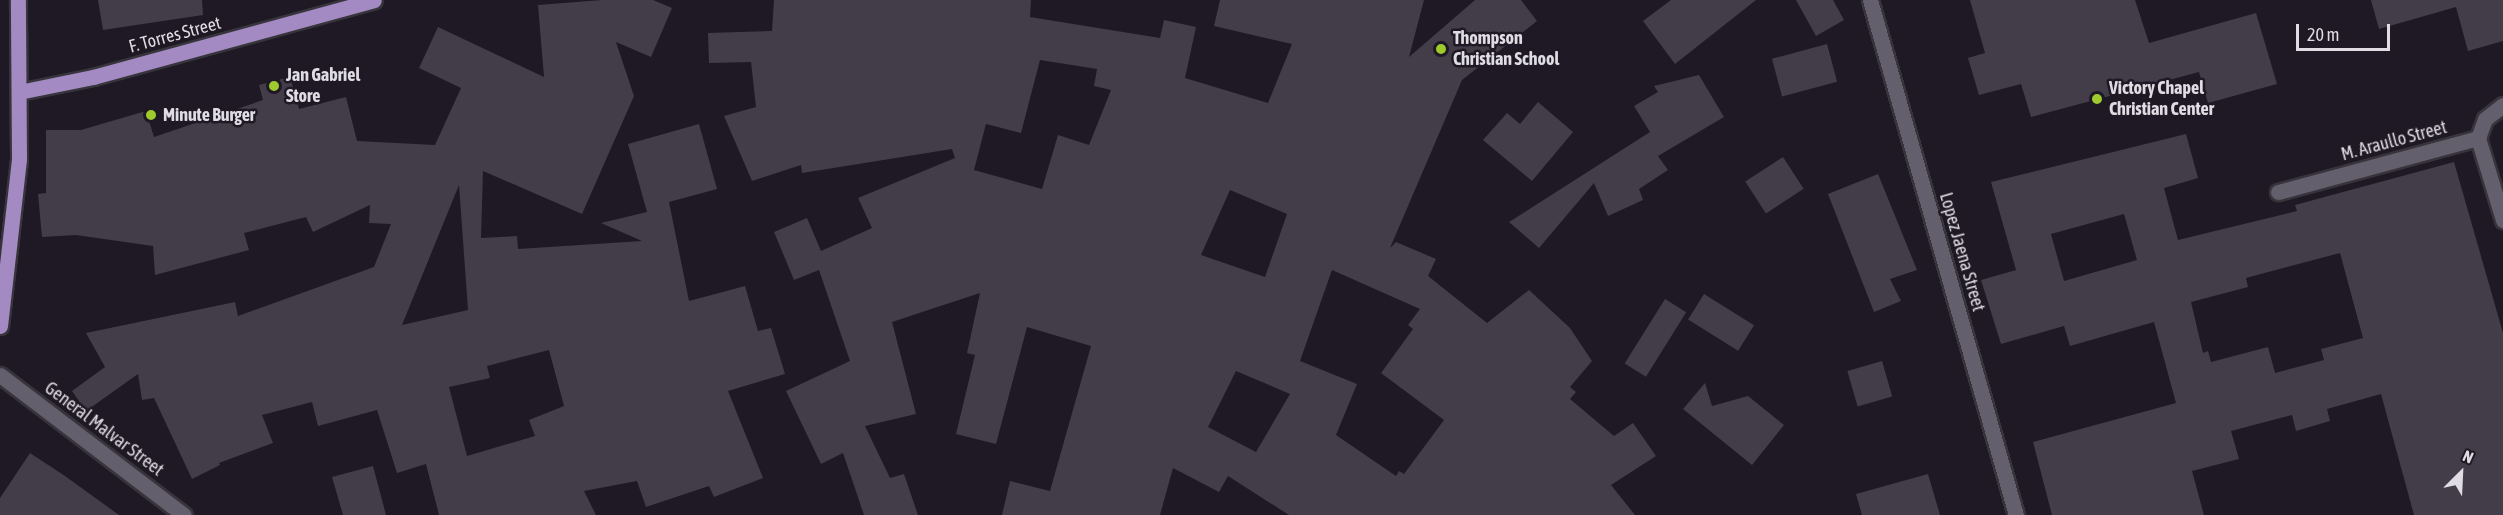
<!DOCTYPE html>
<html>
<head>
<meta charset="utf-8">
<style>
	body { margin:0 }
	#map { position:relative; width:2503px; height:515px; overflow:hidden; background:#1e1924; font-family:"Asap Condensed",sans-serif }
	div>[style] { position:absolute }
	.building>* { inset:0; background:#423d49; transform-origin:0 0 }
	.roads { filter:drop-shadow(2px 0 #37343c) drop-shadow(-2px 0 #37343c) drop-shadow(0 2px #37343c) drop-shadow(0 -2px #37343c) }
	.minor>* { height:15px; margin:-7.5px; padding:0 7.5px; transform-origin:7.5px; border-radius:7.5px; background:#645f6c }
	.major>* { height:15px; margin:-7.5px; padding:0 7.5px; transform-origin:7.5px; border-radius:7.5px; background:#a38ac2 }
	.dots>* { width:16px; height:16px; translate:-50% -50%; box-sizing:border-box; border:3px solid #1e1924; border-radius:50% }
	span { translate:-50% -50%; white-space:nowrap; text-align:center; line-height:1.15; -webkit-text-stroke:5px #1e1924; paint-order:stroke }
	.street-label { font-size:18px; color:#dfdce4 }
	.poi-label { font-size:18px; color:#dfdce4; font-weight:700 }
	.left { translate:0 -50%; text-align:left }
	.north { position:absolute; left:2431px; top:443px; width:60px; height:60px; -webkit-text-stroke:4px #1e1924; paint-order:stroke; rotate:24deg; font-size:16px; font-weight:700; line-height:24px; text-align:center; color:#dfdce4 }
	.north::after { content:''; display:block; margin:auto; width:21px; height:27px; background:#dfdce4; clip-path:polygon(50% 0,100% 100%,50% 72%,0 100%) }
	.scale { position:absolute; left:2296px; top:24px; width:94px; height:27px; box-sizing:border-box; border:3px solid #dfdce4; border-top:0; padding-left:8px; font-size:18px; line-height:21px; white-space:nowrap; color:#dfdce4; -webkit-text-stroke:4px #1e1924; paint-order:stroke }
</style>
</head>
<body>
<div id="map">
	<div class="building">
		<i style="clip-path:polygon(98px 0,202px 0,203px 15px,103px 30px)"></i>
		<i style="clip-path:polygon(evenodd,602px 0,653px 0,672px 8px,651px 57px,616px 42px,634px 96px,582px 214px,483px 171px,481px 238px,517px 236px,518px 249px,642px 241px,601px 223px,647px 212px,628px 144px,699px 124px,717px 189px,669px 202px,689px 301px,745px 286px,758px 331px,771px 328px,785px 374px,728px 391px,763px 478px,714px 497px,709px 486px,646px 507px,637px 481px,584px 491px,596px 515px,439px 515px,426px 464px,397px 473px,377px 410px,318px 426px,312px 402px,262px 415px,273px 443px,219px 463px,220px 465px,192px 479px,154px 398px,142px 400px,138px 374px,86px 411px,72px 391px,105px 367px,86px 333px,235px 302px,238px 316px,374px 267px,391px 224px,369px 223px,370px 205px,313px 232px,306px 217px,244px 233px,249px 250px,155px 275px,153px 246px,76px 235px,42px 237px,38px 194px,46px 193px,46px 130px,81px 130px,146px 111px,154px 137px,263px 100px,259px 85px,290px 77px,299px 109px,346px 97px,357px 141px,435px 145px,461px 88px,419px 68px,438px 27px,544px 77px,538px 5px,602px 0,459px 185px,468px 310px,402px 325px,459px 185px,602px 0,549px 350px,564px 406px,529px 420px,535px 436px,467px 456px,449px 387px,490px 378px,487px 366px,549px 350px)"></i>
		<i style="clip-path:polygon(evenodd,774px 0,1031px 0,1030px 17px,1160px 38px,1164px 20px,1196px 27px,1185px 78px,1268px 103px,1292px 44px,1214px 26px,1220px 0,1424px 0,1409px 57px,1475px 0,1521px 0,1537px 21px,1462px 80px,1390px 248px,1396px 242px,1436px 259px,1428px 276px,1487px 323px,1529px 290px,1570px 328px,1592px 361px,1570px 387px,1576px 392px,1570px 399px,1614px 436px,1633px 423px,1656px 456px,1611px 485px,1635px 515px,1289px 515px,1228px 476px,1219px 492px,1173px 468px,1160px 515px,1002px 515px,1010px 481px,1050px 491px,1091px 346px,1027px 327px,996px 444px,956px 434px,975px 355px,967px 353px,980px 293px,892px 322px,916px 414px,865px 426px,890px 478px,904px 474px,918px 515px,864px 515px,843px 453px,821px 464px,786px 391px,850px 361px,819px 270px,794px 280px,774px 232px,807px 218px,821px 251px,872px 228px,858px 198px,955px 158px,952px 149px,802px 173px,801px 165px,752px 181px,724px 116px,756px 107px,751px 62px,709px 63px,708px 33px,772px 31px,774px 0,1040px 60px,1097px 69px,1094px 86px,1111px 90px,1089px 145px,1058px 135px,1042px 189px,974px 170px,986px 124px,1021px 133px,1040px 60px,774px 0,1230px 190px,1287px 214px,1265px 277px,1201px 255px,1230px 190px,774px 0,1332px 270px,1420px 309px,1408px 325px,1413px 329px,1381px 373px,1444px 420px,1404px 474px,1399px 471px,1396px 476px,1336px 435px,1357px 384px,1300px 361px,1332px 270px,774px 0,1236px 371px,1290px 394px,1256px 452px,1208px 427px,1236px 371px)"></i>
		<i style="clip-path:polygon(1671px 0,1756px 0,1675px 64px,1643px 21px)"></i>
		<i style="clip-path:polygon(1796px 0,1833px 0,1844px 20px,1816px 36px)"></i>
		<i style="clip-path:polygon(1970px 0,2135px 0,2149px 43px,2256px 13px,2277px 84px,2208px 103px,2199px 72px,2031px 117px,2021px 84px,1979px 95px,1968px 58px,1985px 53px)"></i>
		<i style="clip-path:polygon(2371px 0,2503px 0,2503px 41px,2468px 51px,2456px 7px,2379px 29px)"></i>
		<i style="left:1827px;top:44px;width:39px;height:57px;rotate:75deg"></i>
		<i style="clip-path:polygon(1699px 75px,1724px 117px,1658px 156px,1668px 170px,1639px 189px,1643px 200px,1608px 216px,1594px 183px,1539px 248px,1509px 222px,1650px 132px,1634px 106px,1658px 92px,1654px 86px)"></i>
		<i style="clip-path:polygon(1538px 102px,1573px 132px,1532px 181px,1483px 140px,1507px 113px,1520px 124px)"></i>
		<i style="clip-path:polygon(evenodd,2186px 134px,2198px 178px,2164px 188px,2178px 240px,2297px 211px,2295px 205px,2454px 162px,2503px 333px,2503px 515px,2414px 515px,2381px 394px,2327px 409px,2330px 421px,2296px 431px,2292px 415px,2231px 431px,2239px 459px,2192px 471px,2204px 515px,2052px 515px,2033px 442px,2176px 403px,2154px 322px,2070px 346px,2064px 326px,2001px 344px,1981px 280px,2016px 270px,1991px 182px,2186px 134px,2124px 214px,2137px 260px,2064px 281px,2051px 234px,2124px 214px,2186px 134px,2340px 253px,2363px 338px,2321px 349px,2324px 360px,2275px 373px,2268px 347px,2211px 362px,2208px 351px,2203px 353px,2191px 302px,2248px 287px,2246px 278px,2340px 253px)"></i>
		<i style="left:1783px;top:157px;width:38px;height:45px;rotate:57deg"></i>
		<i style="clip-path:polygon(1878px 174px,1917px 270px,1890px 279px,1901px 301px,1874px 312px,1828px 194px)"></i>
		<i style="left:1704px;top:294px;width:59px;height:30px;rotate:32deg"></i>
		<i style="left:1665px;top:299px;width:25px;height:76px;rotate:32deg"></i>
		<i style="left:1882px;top:361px;width:37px;height:36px;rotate:74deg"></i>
		<i style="clip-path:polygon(1705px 383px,1712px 406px,1748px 396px,1784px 425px,1752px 465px,1683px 409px)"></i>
		<i style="clip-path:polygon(30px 453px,65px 476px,119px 515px,0 515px,0 498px)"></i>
		<i style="clip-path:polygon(373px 466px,386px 515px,343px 515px,332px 477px)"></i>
		<i style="clip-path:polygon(1928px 474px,1940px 515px,1862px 515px,1856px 494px)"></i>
	</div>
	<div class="roads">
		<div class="minor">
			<i style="left:1870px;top:0;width:535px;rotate:74.17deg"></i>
			<i style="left:2503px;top:105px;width:23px;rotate:142deg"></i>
			<i style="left:2485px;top:119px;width:20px;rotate:110deg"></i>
			<i style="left:2478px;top:138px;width:86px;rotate:73deg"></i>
			<i style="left:2278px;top:192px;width:207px;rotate:-15.1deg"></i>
			<i style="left:0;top:375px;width:231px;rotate:37.3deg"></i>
		</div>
		<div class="major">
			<i style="left:19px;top:92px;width:76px;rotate:-11.5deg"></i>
			<i style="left:93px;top:77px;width:291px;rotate:-15.3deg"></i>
			<i style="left:0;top:326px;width:168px;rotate:-83.5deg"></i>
			<i style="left:19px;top:159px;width:159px;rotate:-90.4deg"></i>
		</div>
	</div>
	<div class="dots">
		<i style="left:1441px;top:49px;background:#9fca2d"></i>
		<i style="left:274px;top:86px;background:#9fca2d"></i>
		<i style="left:2097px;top:99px;background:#9fca2d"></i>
		<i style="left:151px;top:115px;background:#9fca2d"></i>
	</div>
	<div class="street-label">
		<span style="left:175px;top:35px;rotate:-15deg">F. Torres Street</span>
		<span style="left:2394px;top:141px;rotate:-15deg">M. Araullo Street</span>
		<span style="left:1962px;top:252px;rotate:74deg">Lopez Jaena Street</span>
		<span style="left:104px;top:429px;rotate:37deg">General Malvar Street</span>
	</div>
	<div class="poi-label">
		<span class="left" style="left:1453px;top:49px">Thompson<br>Christian School</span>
		<span class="left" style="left:286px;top:86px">Jan Gabriel<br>Store</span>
		<span class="left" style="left:2109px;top:99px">Victory Chapel<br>Christian Center</span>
		<span class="left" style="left:163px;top:115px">Minute Burger</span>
	</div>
	<div class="north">N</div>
	<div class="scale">20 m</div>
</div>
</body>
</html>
